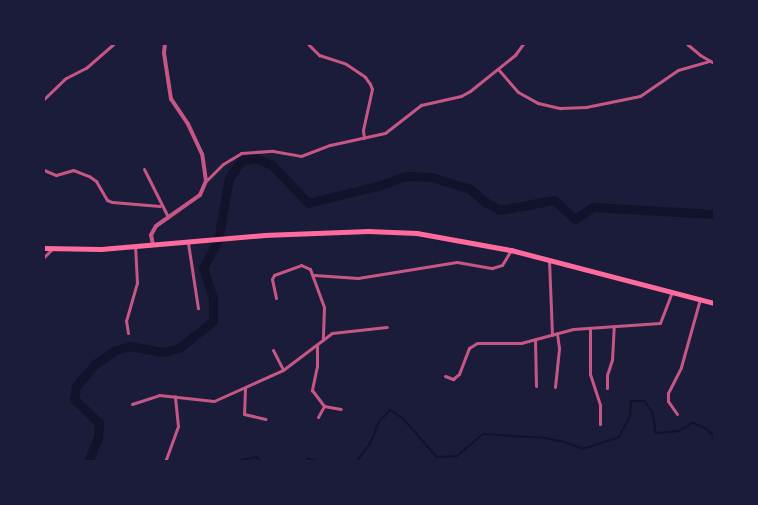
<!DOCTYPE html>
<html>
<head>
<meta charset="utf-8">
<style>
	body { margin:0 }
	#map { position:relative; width:758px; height:505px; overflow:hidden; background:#1b1b3a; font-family:Mulish,sans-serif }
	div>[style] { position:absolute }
	.stream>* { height:1.5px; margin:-0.75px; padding:0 0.75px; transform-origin:0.75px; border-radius:0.75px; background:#12122b }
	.river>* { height:9px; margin:-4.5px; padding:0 4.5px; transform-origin:4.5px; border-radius:4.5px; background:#12122b }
	.minor>* { height:3px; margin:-1.5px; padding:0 1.5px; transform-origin:1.5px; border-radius:1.5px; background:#c65784 }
	.tertiary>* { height:4px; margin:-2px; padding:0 2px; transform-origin:2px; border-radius:2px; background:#c65784 }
	.trunk>* { height:4.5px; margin:-2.25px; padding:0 2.25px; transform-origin:2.25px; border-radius:2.25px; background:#ff6b9d }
	span { translate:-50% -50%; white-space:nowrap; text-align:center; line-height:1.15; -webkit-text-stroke:4.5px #1b1b3a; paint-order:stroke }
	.frame { position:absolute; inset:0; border:45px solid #1b1b3a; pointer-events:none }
</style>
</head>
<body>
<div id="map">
	<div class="stream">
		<i style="left:232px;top:462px;width:25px;rotate:-11deg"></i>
		<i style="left:257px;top:457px;width:7px;rotate:45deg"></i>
		<i style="left:306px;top:462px;width:4px;rotate:-56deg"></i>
		<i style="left:308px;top:459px;width:14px;rotate:12deg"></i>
		<i style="left:354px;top:462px;width:3px;rotate:-18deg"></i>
		<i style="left:357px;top:461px;width:21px;rotate:-53deg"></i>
		<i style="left:370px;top:444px;width:24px;rotate:-68deg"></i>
		<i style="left:379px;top:422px;width:16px;rotate:-47deg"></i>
		<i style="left:390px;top:410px;width:15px;rotate:32deg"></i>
		<i style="left:403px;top:418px;width:52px;rotate:48.9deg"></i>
		<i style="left:437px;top:457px;width:20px;rotate:-3deg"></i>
		<i style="left:457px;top:456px;width:34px;rotate:-40deg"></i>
		<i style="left:483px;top:434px;width:62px;rotate:3.7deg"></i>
		<i style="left:545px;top:438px;width:20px;rotate:11deg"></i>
		<i style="left:565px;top:442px;width:19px;rotate:21deg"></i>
		<i style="left:583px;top:449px;width:38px;rotate:-18deg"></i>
		<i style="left:619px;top:437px;width:24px;rotate:-62deg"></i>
		<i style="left:630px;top:416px;width:15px;rotate:-86deg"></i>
		<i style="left:631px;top:401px;width:14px"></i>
		<i style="left:645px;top:401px;width:14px;rotate:56deg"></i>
		<i style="left:653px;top:413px;width:20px;rotate:81deg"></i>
		<i style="left:656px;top:433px;width:23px;rotate:-5deg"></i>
		<i style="left:679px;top:431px;width:16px;rotate:-30deg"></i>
		<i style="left:693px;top:423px;width:15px;rotate:23deg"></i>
		<i style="left:707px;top:429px;width:10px;rotate:45deg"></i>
	</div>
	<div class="river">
		<i style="left:88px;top:462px;width:27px;rotate:-68deg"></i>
		<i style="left:98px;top:437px;width:14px;rotate:-86deg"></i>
		<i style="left:99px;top:423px;width:35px;rotate:-136deg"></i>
		<i style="left:74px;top:399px;width:13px;rotate:-81deg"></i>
		<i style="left:76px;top:386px;width:29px;rotate:-49deg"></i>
		<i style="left:95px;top:364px;width:23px;rotate:-34deg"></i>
		<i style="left:114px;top:351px;width:16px;rotate:-18deg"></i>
		<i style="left:129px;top:346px;width:35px;rotate:10deg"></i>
		<i style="left:163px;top:352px;width:16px;rotate:-14deg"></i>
		<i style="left:179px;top:348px;width:43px;rotate:-38.5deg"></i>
		<i style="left:213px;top:321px;width:23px;rotate:-90deg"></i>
		<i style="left:213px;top:298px;width:32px;rotate:-108deg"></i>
		<i style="left:203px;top:268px;width:32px;rotate:-62deg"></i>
		<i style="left:218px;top:240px;width:63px;rotate:-79.9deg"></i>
		<i style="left:229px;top:178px;width:22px;rotate:-54deg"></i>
		<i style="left:242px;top:160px;width:14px;rotate:-8deg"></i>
		<i style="left:256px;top:158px;width:17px;rotate:24deg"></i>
		<i style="left:272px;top:165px;width:52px;rotate:46.5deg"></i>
		<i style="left:308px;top:203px;width:72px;rotate:-13.7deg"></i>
		<i style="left:378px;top:186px;width:30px;rotate:-20deg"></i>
		<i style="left:406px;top:176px;width:25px;rotate:2deg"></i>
		<i style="left:431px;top:177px;width:41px;rotate:17.1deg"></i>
		<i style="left:470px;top:189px;width:20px;rotate:41deg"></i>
		<i style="left:485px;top:202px;width:17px;rotate:28deg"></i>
		<i style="left:500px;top:210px;width:55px;rotate:-10.5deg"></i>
		<i style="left:554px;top:200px;width:28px;rotate:42deg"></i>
		<i style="left:575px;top:219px;width:22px;rotate:-34deg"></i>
		<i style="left:593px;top:207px;width:121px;rotate:3.3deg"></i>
	</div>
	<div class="minor">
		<i style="left:308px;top:44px;width:16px;rotate:45deg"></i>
		<i style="left:319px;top:55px;width:28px;rotate:18deg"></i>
		<i style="left:346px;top:64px;width:23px;rotate:34deg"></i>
		<i style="left:365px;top:77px;width:9px;rotate:54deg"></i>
		<i style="left:370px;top:84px;width:5px;rotate:68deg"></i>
		<i style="left:372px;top:89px;width:42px;rotate:102.4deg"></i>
		<i style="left:363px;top:130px;width:8px;rotate:83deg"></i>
		<i style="left:687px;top:44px;width:17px;rotate:40deg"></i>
		<i style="left:700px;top:55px;width:16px;rotate:30deg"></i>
		<i style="left:498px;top:69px;width:30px;rotate:49deg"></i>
		<i style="left:518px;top:92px;width:23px;rotate:29deg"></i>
		<i style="left:538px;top:103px;width:23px;rotate:13deg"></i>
		<i style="left:560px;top:108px;width:26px;rotate:-2deg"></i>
		<i style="left:586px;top:107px;width:55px;rotate:-11.5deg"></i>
		<i style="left:640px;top:96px;width:46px;rotate:-34.4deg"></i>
		<i style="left:678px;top:70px;width:33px;rotate:-16deg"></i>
		<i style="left:44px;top:99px;width:30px;rotate:-44deg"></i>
		<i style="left:66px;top:78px;width:22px;rotate:-27deg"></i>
		<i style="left:86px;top:68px;width:37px;rotate:-41deg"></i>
		<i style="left:714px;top:127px;width:3px;rotate:-90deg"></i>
		<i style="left:144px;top:169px;width:54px;rotate:63.4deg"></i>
		<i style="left:44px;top:170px;width:13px;rotate:23deg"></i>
		<i style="left:56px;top:175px;width:18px;rotate:-16deg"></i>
		<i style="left:73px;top:170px;width:17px;rotate:21deg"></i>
		<i style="left:89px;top:176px;width:9px;rotate:36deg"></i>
		<i style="left:96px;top:181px;width:22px;rotate:60deg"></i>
		<i style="left:107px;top:200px;width:5px;rotate:22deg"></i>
		<i style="left:112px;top:202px;width:48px;rotate:4.8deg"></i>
		<i style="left:206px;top:181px;width:24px;rotate:-45deg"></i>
		<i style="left:223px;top:164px;width:21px;rotate:-31deg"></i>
		<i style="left:241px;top:153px;width:32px;rotate:-4deg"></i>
		<i style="left:273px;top:151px;width:28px;rotate:10deg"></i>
		<i style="left:301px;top:156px;width:31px;rotate:-21deg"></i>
		<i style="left:330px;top:145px;width:56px;rotate:-12.3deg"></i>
		<i style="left:385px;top:133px;width:46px;rotate:-37.9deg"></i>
		<i style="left:421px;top:105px;width:41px;rotate:-12.7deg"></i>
		<i style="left:461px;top:96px;width:10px;rotate:-29deg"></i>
		<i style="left:470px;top:91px;width:58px;rotate:-38.7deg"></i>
		<i style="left:515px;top:55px;width:14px;rotate:-54deg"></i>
		<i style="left:188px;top:243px;width:66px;rotate:81.3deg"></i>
		<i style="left:44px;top:257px;width:11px;rotate:-45deg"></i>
		<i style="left:549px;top:260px;width:75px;rotate:87.7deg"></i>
		<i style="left:314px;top:275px;width:44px;rotate:3.9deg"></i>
		<i style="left:358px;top:278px;width:100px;rotate:-9.2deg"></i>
		<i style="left:457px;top:262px;width:36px;rotate:10deg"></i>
		<i style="left:492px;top:268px;width:10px;rotate:-17deg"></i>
		<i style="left:502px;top:265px;width:17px;rotate:-59deg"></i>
		<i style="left:276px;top:298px;width:19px;rotate:-102deg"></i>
		<i style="left:272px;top:279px;width:4px;rotate:-63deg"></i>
		<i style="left:274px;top:275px;width:29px;rotate:-20deg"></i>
		<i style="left:301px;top:265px;width:10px;rotate:24deg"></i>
		<i style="left:310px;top:269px;width:40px;rotate:69.8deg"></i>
		<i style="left:324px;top:307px;width:32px;rotate:92deg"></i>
		<i style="left:590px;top:328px;width:46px;rotate:90deg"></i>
		<i style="left:590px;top:374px;width:33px;rotate:72deg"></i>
		<i style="left:600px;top:405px;width:19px;rotate:90deg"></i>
		<i style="left:128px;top:333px;width:12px;rotate:-99deg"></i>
		<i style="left:126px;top:321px;width:40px;rotate:-74deg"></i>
		<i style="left:137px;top:283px;width:36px;rotate:-93deg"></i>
		<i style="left:535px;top:339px;width:47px;rotate:88.8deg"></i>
		<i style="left:317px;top:345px;width:21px;rotate:90deg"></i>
		<i style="left:317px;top:366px;width:25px;rotate:102deg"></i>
		<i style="left:312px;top:390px;width:20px;rotate:53deg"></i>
		<i style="left:324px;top:406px;width:17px;rotate:10deg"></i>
		<i style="left:273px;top:350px;width:22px;rotate:63deg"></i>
		<i style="left:445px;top:376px;width:9px;rotate:21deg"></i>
		<i style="left:453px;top:379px;width:8px;rotate:-40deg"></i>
		<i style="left:459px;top:374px;width:28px;rotate:-69deg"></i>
		<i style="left:469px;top:348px;width:9px;rotate:-32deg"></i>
		<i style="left:477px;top:343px;width:44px"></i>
		<i style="left:521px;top:343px;width:54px;rotate:-15.1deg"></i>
		<i style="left:573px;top:329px;width:87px;rotate:-3.9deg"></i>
		<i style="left:660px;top:323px;width:33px;rotate:-69deg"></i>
		<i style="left:555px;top:387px;width:39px;rotate:-84deg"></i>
		<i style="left:559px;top:348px;width:15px;rotate:-98deg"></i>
		<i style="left:245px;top:388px;width:26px;rotate:92deg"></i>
		<i style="left:244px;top:414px;width:22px;rotate:13deg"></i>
		<i style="left:607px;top:388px;width:13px;rotate:-90deg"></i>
		<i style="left:607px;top:375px;width:16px;rotate:-72deg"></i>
		<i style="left:612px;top:360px;width:34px;rotate:-87deg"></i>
		<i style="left:132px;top:404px;width:28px;rotate:-18deg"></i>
		<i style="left:159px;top:395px;width:55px;rotate:6.2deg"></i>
		<i style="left:214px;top:401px;width:76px;rotate:-24.2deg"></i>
		<i style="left:283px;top:370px;width:61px;rotate:-37.1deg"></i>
		<i style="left:332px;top:333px;width:55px;rotate:-6.2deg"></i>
		<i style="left:677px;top:414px;width:16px;rotate:-125deg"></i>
		<i style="left:668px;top:401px;width:8px;rotate:-90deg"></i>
		<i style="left:668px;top:393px;width:29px;rotate:-63deg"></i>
		<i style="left:681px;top:367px;width:71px;rotate:-74.4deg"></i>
		<i style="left:318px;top:417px;width:13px;rotate:-61deg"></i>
		<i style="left:165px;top:462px;width:38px;rotate:-70deg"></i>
		<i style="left:178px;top:426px;width:30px;rotate:-96deg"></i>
	</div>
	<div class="tertiary">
		<i style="left:153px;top:245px;width:10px;rotate:-101deg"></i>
		<i style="left:151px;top:235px;width:10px;rotate:-61deg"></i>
		<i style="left:156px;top:226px;width:54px;rotate:-35.2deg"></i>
		<i style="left:200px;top:195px;width:15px;rotate:-67deg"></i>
		<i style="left:206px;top:181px;width:27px;rotate:-98deg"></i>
		<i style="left:202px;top:154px;width:33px;rotate:-115deg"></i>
		<i style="left:188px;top:124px;width:30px;rotate:-124deg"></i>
		<i style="left:171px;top:99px;width:47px;rotate:-98.7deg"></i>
		<i style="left:164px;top:53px;width:9px;rotate:-84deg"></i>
	</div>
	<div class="trunk">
		<i style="left:44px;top:248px;width:57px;rotate:1deg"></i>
		<i style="left:101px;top:249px;width:164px;rotate:-4.9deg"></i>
		<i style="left:264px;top:235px;width:104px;rotate:-2.2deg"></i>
		<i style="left:368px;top:231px;width:49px;rotate:2.3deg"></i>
		<i style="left:417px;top:233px;width:96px;rotate:10.3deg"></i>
		<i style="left:511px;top:250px;width:210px;rotate:14.6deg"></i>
	</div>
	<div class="frame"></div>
</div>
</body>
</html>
